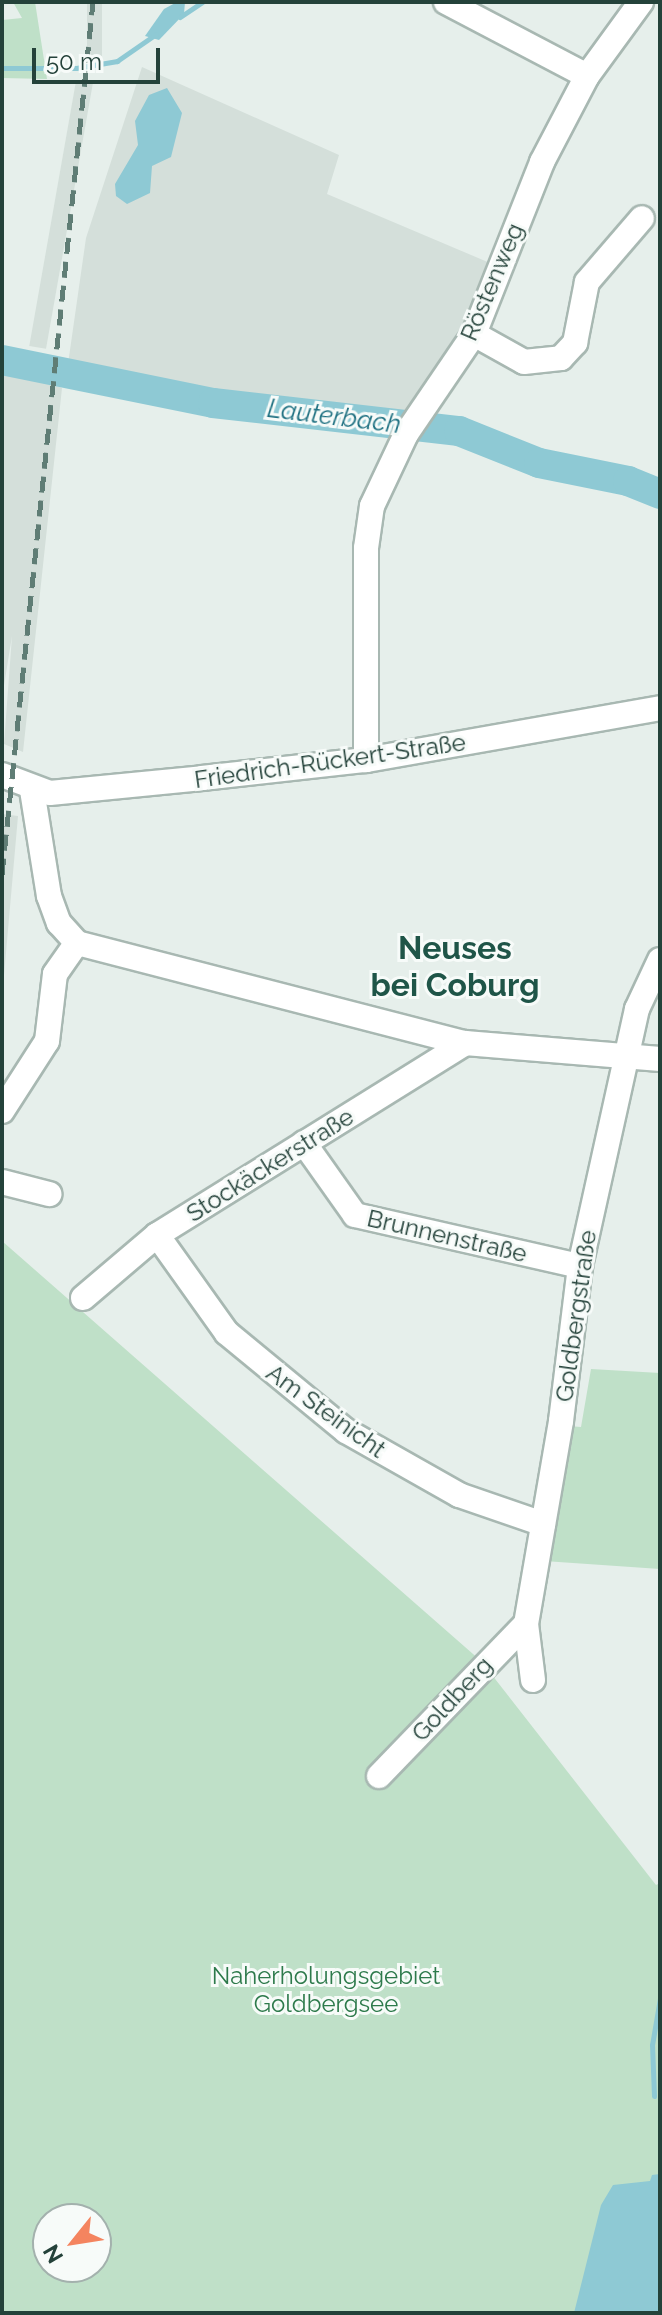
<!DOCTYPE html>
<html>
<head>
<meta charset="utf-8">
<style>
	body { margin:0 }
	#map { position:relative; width:662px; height:2315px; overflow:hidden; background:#e6efeb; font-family:Raleway,sans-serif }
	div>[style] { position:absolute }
	.built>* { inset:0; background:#d4dfda; transform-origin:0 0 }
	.green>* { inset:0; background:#bfe0c8 }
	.water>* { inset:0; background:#8ec9d4 }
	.stream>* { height:5px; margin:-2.5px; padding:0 2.5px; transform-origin:2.5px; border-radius:2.5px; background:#8ec9d4 }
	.river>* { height:30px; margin:-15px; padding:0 15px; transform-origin:15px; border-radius:15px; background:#8ec9d4 }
	.roads { filter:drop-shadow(2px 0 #a8b8b2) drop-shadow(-2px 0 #a8b8b2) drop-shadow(0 2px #a8b8b2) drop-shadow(0 -2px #a8b8b2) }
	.minor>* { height:24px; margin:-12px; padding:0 12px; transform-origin:12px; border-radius:12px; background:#fff }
	.rail>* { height:5px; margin-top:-2.5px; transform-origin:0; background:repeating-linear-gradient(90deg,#5f7d75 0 16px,transparent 0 24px) }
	span { translate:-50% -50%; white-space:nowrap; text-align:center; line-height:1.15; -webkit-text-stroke:6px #f7fbf9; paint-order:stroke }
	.street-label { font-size:24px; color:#24423a }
	.park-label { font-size:24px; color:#2d7a4b }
	.water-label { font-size:26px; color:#1c6f80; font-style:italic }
	.district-label { font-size:32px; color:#1f5548; font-weight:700 }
	.frame { position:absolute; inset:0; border:4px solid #24423a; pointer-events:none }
	.north { position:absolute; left:32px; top:2203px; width:80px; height:80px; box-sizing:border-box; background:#f7fbf9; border:2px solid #a3b1ad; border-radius:50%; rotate:240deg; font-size:22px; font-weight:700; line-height:32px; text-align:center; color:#24423a }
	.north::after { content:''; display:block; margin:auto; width:28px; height:36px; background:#f4845f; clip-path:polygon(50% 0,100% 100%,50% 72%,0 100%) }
	.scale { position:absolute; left:32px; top:48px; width:128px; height:36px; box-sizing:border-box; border:4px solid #24423a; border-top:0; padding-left:10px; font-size:24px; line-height:28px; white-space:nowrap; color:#24423a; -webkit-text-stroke:6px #f7fbf9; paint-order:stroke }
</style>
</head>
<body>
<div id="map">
	<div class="built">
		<i style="left:87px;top:2px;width:15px;height:54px"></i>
		<i style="clip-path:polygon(142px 67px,339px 155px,327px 194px,490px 263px,470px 312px,391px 438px,294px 426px,66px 378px,86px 238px)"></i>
		<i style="left:76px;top:81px;width:17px;height:269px;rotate:10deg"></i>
		<i style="clip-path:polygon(2px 366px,62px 388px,23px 752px,4px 744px,12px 636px,2px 698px)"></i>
		<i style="clip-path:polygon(2px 814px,18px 816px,2px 998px)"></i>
	</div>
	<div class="green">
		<i style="clip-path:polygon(13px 2px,35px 2px,47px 79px,2px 78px,2px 20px,22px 18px)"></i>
		<i style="clip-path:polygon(evenodd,2px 1241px,481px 1661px,656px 1885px,660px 1883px,660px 2313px,2px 2313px,2px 1241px,48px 2219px,96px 2219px,96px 2267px,48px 2267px,48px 2219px)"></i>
		<i style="clip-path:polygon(591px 1369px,660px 1373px,660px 1569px,544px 1561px,568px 1426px,581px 1427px)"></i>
	</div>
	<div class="water">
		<i style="clip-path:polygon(177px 2px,185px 2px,184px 14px,159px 40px,145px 36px,164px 9px)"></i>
		<i style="clip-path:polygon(167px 88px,182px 113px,171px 157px,152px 166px,150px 193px,127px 204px,116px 196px,115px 184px,138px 145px,135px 121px,149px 95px)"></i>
		<i style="clip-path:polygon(660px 2174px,660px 2313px,574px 2313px,601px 2205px,613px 2185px,650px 2181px,652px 2175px)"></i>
	</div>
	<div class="stream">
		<i style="left:180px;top:17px;width:27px;rotate:-34deg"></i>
		<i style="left:2px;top:68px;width:74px"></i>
		<i style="left:76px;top:68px;width:42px;rotate:-9.7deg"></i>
		<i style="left:117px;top:61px;width:47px;rotate:-34.7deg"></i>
		<i style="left:654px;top:2096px;width:51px;rotate:-92.2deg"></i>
		<i style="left:652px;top:2045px;width:48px;rotate:-80.3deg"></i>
	</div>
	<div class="river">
		<i style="left:2px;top:360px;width:215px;rotate:11.5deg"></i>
		<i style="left:213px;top:403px;width:248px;rotate:6.5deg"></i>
		<i style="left:459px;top:431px;width:86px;rotate:21.8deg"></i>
		<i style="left:539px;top:463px;width:91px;rotate:11.4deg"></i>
		<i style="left:628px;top:481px;width:35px;rotate:22deg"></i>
	</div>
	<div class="roads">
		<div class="minor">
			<i style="left:446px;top:2px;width:159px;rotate:27.7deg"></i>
			<i style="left:474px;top:334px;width:57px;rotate:29.2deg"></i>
			<i style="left:524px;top:362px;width:37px;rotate:-6deg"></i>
			<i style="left:561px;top:358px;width:21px;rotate:-47deg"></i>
			<i style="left:575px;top:343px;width:62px;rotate:-78.9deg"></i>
			<i style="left:587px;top:282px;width:84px;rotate:-49.3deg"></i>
			<i style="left:366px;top:760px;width:212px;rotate:-90deg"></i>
			<i style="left:366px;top:548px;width:42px;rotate:-81.9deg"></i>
			<i style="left:372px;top:506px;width:80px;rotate:-64.7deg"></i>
			<i style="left:406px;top:434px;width:121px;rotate:-55.8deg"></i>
			<i style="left:474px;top:334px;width:185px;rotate:-68.4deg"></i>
			<i style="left:542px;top:162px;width:97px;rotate:-62.4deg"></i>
			<i style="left:587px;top:76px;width:92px;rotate:-53.9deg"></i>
			<i style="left:2px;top:775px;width:51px;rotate:20.6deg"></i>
			<i style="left:50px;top:793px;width:153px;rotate:-5.6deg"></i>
			<i style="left:202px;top:778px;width:165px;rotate:-6.3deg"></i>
			<i style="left:366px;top:760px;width:299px;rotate:-10deg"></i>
			<i style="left:32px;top:790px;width:107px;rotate:80.9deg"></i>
			<i style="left:49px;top:896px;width:29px;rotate:70deg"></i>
			<i style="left:59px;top:923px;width:27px;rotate:48deg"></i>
			<i style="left:77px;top:943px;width:401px;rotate:14.5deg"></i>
			<i style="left:465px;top:1043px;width:196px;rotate:4.7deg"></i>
			<i style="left:2px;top:1111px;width:83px;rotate:-57.3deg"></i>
			<i style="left:47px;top:1041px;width:67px;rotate:-83.2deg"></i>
			<i style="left:55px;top:974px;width:38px;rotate:-55deg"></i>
			<i style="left:304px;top:1143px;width:88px;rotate:54.7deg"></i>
			<i style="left:355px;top:1215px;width:231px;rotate:12.8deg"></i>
			<i style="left:2px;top:1182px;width:49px;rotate:14.3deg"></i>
			<i style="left:157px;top:1235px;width:120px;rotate:54.5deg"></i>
			<i style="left:227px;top:1333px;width:154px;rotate:39.5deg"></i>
			<i style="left:346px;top:1431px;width:130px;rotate:29.5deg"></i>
			<i style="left:459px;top:1495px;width:89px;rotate:19deg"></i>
			<i style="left:83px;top:1298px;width:97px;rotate:-40.4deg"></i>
			<i style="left:157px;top:1235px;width:363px;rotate:-31.9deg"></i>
			<i style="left:533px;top:1680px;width:56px;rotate:-97.1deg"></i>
			<i style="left:526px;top:1624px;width:206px;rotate:-80.2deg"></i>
			<i style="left:561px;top:1421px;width:156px;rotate:-83deg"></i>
			<i style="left:580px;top:1266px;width:263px;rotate:-77.5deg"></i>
			<i style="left:637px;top:1009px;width:54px;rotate:-64.9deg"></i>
			<i style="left:379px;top:1776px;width:211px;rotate:-46deg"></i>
		</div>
	</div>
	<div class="rail">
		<i style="left:2px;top:874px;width:877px;rotate:-84.04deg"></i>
	</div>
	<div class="street-label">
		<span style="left:492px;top:282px;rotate:-67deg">Röstenweg</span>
		<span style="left:330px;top:761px;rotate:-8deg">Friedrich-Rückert-Straße</span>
		<span style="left:270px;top:1165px;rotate:-32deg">Stockäckerstraße</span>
		<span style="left:447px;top:1236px;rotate:13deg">Brunnenstraße</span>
		<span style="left:576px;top:1316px;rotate:-82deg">Goldbergstraße</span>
		<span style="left:326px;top:1411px;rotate:36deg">Am Steinicht</span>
		<span style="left:452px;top:1699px;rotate:-47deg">Goldberg</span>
	</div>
	<div class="park-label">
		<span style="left:326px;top:1990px">Naherholungsgebiet<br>Goldbergsee</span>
	</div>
	<div class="water-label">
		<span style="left:334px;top:417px;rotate:7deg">Lauterbach</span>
	</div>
	<div class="district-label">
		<span style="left:455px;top:967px">Neuses<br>bei Coburg</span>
	</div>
	<div class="frame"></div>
	<div class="north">N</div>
	<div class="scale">50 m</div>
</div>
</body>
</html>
